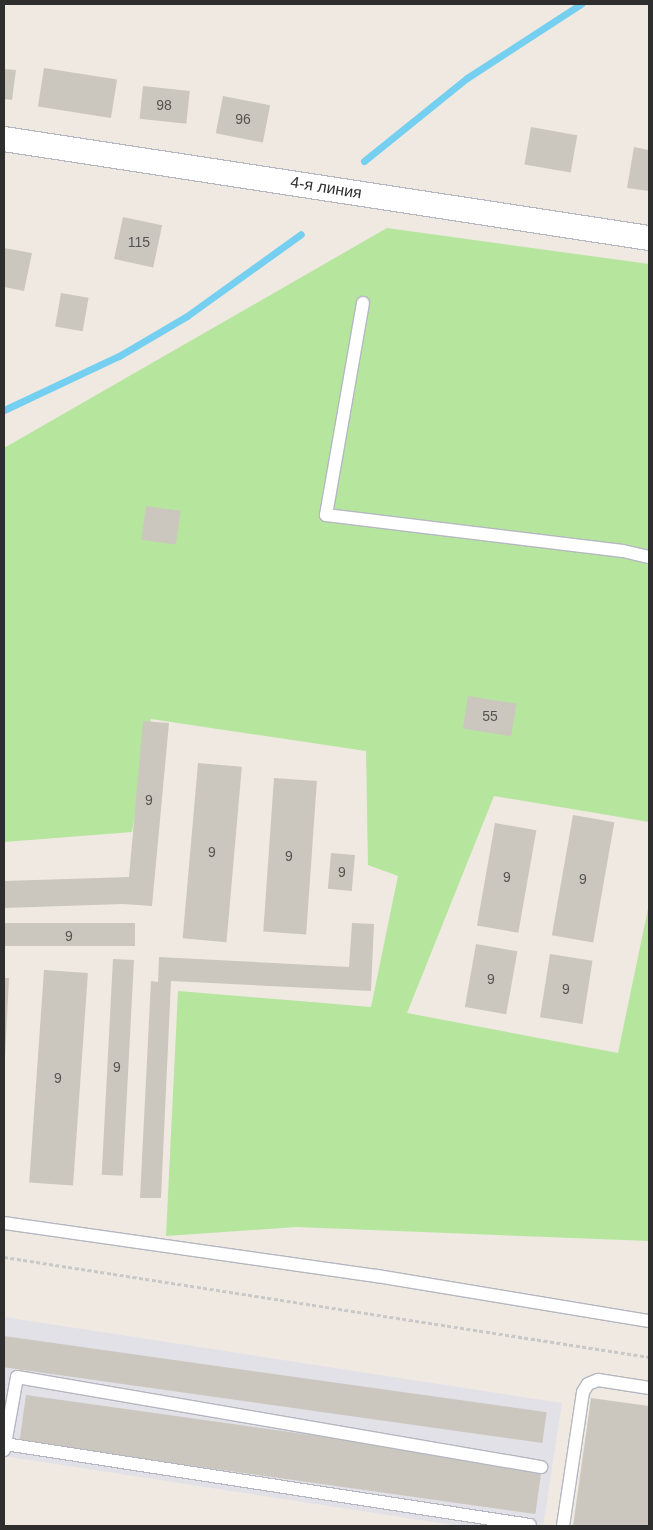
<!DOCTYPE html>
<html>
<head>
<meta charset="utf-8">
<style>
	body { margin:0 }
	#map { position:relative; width:653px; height:1530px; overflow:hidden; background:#efe9e1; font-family:Helvetica,sans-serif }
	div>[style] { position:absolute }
	.industrial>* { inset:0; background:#e3e1e8 }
	.green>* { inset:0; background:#b6e59e }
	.stream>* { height:7px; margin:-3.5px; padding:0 3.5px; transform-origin:3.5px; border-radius:3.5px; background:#75cff0 }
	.building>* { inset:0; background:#cbc7bf; transform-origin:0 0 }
	.path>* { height:3px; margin-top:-1.5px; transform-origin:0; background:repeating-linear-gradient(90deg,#c9c9c9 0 4px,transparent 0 6.5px) }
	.roads { filter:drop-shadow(1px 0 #b4b7c1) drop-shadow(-1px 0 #b4b7c1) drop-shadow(0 1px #b4b7c1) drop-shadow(0 -1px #b4b7c1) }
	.service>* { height:12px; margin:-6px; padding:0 6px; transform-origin:6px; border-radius:6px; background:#fff }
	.minor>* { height:24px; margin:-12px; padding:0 12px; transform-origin:12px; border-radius:12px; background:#fff }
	span { translate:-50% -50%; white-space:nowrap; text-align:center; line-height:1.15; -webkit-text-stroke:5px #fff; paint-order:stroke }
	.number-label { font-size:14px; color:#555452 }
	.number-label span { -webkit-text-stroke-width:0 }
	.street-label { font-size:16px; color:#2e2e2e }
	.frame { position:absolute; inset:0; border:5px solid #2e2e2e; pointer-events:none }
</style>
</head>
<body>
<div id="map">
	<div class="industrial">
		<i style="clip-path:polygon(4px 1317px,562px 1403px,543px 1526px,460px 1526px,4px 1456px)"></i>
	</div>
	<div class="green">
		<i style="clip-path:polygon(387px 228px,649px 264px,649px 822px,494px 796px,407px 1013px,618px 1053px,649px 904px,649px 1241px,296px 1227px,166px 1236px,178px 991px,371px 1007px,398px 876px,368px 865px,366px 751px,151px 719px,132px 832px,4px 842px,4px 448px)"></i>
	</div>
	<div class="stream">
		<i style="left:364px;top:161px;width:132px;rotate:-38.9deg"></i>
		<i style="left:467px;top:78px;width:136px;rotate:-33deg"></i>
		<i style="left:4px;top:410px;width:127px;rotate:-25.2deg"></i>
		<i style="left:119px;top:356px;width:79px;rotate:-30.5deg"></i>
		<i style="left:187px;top:316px;width:140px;rotate:-35.7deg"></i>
	</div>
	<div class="building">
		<i style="left:44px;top:68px;width:74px;height:39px;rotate:9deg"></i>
		<i style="clip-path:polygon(4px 69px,16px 70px,12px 100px,4px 99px)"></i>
		<i style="left:143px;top:86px;width:47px;height:33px;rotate:6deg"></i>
		<i style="left:223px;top:96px;width:48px;height:38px;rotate:11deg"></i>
		<i style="left:531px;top:127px;width:47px;height:38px;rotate:10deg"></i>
		<i style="clip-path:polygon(634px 147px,649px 150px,649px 191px,627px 188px)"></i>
		<i style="left:123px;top:217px;width:40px;height:43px;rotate:12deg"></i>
		<i style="clip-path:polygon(4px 248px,32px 253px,24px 291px,4px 287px)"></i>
		<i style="left:61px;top:293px;width:28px;height:34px;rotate:10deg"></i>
		<i style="left:146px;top:506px;width:35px;height:34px;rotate:8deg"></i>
		<i style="left:468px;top:696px;width:49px;height:33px;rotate:9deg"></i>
		<i style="clip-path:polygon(143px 721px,169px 723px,152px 906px,123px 904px,4px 908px,4px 881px,129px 877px)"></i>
		<i style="left:198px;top:763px;width:44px;height:176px;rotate:5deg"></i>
		<i style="left:274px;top:778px;width:43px;height:154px;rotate:4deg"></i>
		<i style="left:573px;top:815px;width:42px;height:122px;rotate:10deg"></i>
		<i style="left:495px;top:823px;width:42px;height:104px;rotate:10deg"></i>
		<i style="left:331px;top:853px;width:24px;height:36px;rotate:5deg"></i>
		<i style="left:135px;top:923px;width:23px;height:131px;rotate:90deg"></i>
		<i style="clip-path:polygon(352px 923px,374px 924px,371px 991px,171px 981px,161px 1198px,140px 1198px,151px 981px,158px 982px,159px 957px,349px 967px)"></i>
		<i style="left:476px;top:944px;width:42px;height:64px;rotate:10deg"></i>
		<i style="left:550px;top:954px;width:43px;height:64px;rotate:9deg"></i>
		<i style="left:113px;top:959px;width:21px;height:216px;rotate:3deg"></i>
		<i style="left:44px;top:970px;width:44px;height:213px;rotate:4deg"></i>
		<i style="clip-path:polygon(4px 978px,9px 978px,5px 1057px,4px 1057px)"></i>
		<i style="left:4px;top:1336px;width:548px;height:31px;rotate:8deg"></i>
		<i style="left:26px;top:1395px;width:521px;height:47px;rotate:8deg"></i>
		<i style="clip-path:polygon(591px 1398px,649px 1406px,649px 1526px,573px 1526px)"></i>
	</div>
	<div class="path">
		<i style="left:4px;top:1257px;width:653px;rotate:8.81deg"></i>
	</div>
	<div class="roads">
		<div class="service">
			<i style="left:363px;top:303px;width:215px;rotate:99.9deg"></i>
			<i style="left:326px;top:515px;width:299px;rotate:6.9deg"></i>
			<i style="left:623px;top:551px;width:27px;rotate:13deg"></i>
			<i style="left:4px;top:1223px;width:377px;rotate:8.1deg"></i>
			<i style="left:377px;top:1276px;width:276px;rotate:9.4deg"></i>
			<i style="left:5px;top:1444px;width:531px;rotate:8.77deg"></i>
			<i style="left:4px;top:1450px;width:74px;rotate:-79.9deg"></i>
			<i style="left:17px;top:1377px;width:532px;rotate:9.75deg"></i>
			<i style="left:563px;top:1526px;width:135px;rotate:-81.5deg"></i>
			<i style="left:583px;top:1392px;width:9px;rotate:-58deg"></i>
			<i style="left:588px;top:1384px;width:11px;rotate:-22deg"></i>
			<i style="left:598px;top:1380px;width:52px;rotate:8.9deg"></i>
		</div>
		<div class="minor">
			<i style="left:4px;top:139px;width:653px;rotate:8.73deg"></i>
		</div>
	</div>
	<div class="number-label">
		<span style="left:164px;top:105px">98</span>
		<span style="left:243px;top:119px">96</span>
		<span style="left:139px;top:242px">115</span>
		<span style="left:490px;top:716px">55</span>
		<span style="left:149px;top:800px">9</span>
		<span style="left:212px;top:852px">9</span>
		<span style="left:289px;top:856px">9</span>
		<span style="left:342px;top:872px">9</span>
		<span style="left:507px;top:877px">9</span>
		<span style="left:583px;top:879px">9</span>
		<span style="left:69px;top:936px">9</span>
		<span style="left:491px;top:979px">9</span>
		<span style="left:566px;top:989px">9</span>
		<span style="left:117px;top:1067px">9</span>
		<span style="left:58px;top:1078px">9</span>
	</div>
	<div class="street-label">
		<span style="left:326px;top:188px;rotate:9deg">4-я линия</span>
	</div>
	<div class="frame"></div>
</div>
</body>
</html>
